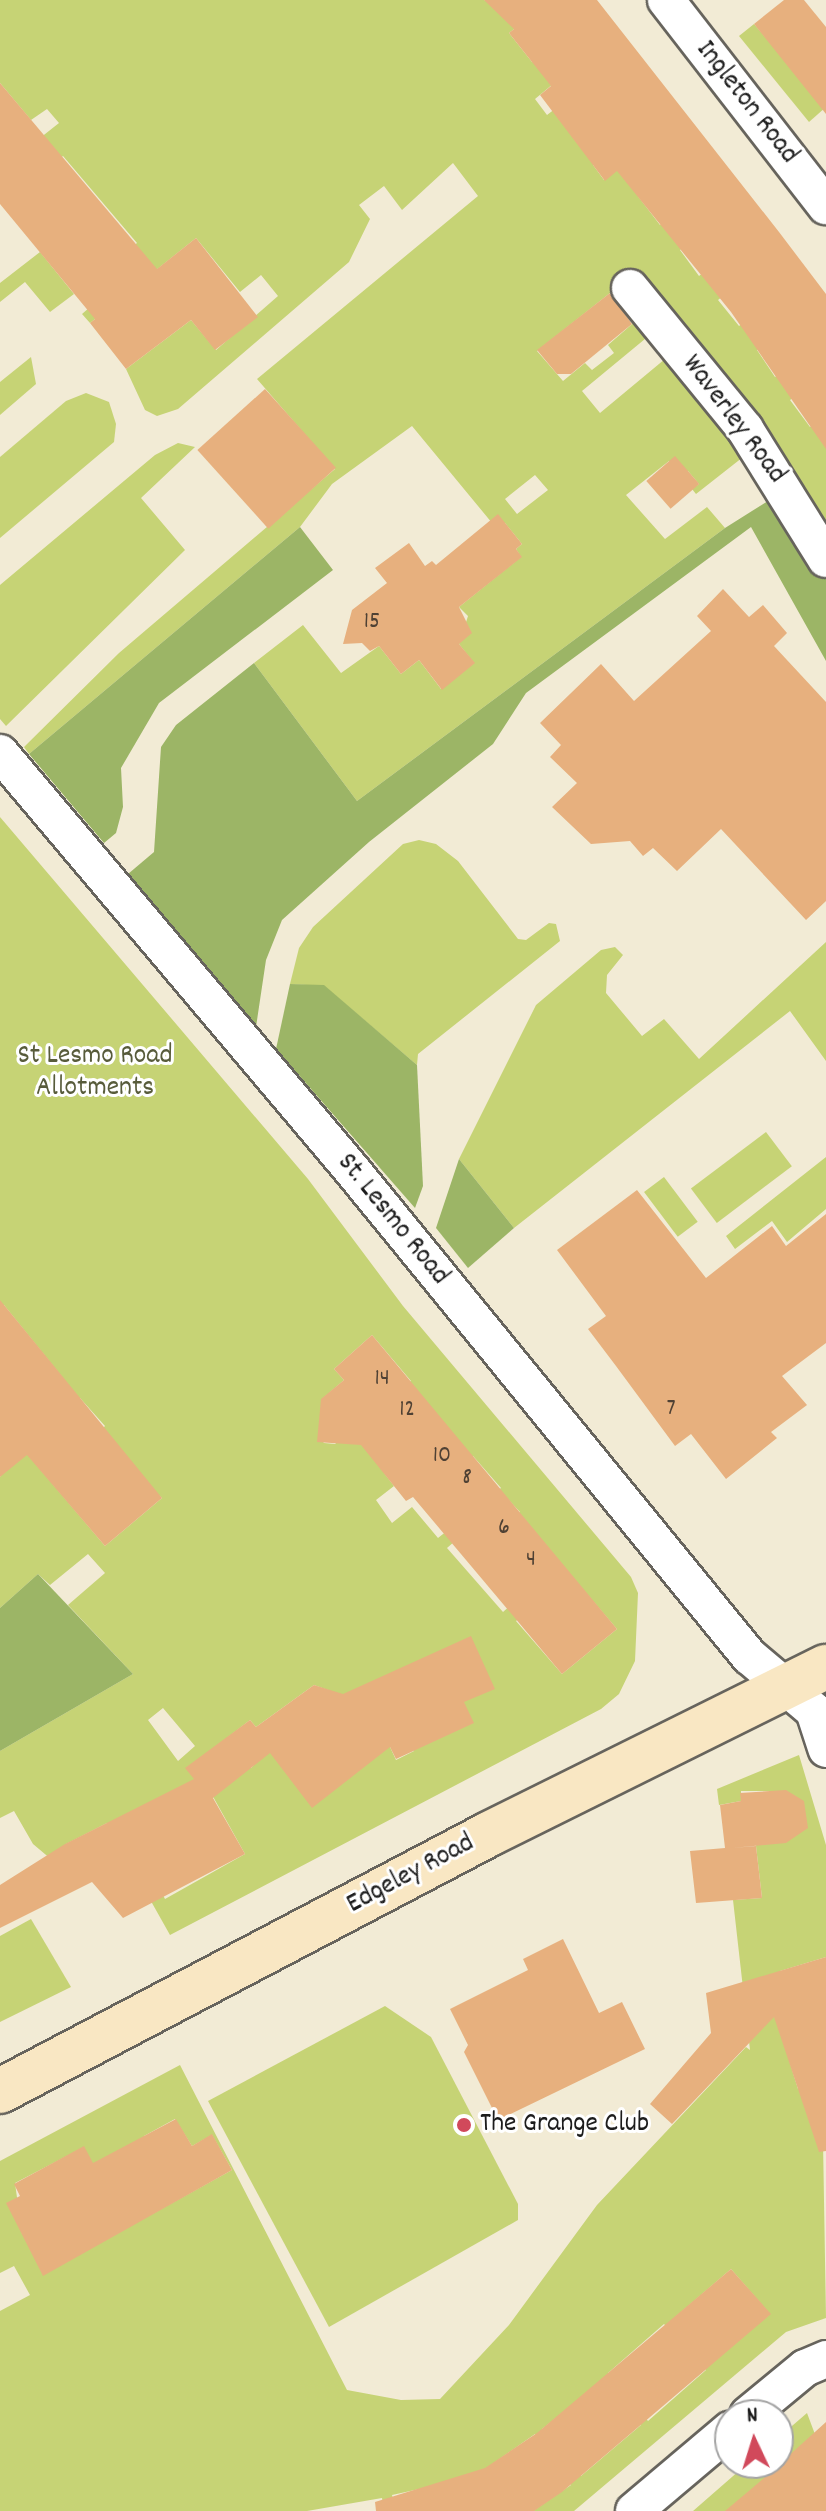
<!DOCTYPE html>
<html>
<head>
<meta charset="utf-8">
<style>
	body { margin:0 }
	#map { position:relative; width:826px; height:2511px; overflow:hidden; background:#f2ebd5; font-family:Dekko,sans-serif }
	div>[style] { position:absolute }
	.green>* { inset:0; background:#c6d375; transform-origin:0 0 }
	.forest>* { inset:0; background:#9cb566 }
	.building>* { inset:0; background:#e7b07e; transform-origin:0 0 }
	.roads { filter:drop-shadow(2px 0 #67645d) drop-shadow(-2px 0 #67645d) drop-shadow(0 2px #67645d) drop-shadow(0 -2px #67645d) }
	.street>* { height:36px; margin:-18px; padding:0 18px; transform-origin:18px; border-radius:18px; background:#fff }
	.secondary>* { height:44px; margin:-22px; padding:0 22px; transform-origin:22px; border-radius:22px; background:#f9e7c3 }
	.dots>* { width:22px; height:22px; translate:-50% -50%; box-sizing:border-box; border:4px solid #fff; border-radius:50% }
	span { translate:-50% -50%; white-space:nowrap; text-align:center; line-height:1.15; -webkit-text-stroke:6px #fff; paint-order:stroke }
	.number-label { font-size:24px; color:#4f4134 }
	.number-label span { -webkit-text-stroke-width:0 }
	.street-label { font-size:28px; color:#1c1c1c }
	.park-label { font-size:28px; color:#585c3b }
	.poi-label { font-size:28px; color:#1c1c1c }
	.left { translate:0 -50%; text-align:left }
	.north { position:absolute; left:714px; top:2399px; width:80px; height:80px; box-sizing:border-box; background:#fff; border:2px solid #a4a4a4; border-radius:50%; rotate:356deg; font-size:22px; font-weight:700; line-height:32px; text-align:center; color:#1c1c1c }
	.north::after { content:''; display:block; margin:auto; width:28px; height:36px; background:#d1495b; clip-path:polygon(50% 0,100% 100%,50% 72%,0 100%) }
</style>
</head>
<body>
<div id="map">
	<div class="green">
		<i style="clip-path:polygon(evenodd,0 0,484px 0,528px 18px,509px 33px,532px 62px,571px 69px,535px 99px,547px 115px,564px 102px,606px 155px,593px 165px,604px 180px,638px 154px,637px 195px,660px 225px,679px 211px,699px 233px,680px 250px,699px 276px,719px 260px,738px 284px,718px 300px,739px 326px,759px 311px,777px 335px,757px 350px,775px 377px,795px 363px,811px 385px,790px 400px,810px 427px,826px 416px,826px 527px,770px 437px,628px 269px,610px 283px,615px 289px,537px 351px,563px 381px,585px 363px,592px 370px,614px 353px,608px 345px,639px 318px,651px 334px,582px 391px,600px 413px,671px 354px,752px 450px,696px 494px,692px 489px,699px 484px,688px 471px,681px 476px,669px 461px,626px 495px,665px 539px,707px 507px,725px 528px,357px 801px,254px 663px,303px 625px,341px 673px,379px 646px,401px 674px,419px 660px,441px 689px,474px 663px,459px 644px,468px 616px,459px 607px,521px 557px,516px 549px,522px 544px,505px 523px,497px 529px,412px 426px,332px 484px,300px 527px,29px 754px,24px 747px,119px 653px,335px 469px,257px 379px,478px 196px,453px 163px,402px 210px,384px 186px,359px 205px,370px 219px,349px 262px,178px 409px,157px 416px,145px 410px,126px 369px,191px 320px,216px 350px,278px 296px,261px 275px,240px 292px,196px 238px,90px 323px,82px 314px,97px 301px,84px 286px,137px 243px,63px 156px,31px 183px,11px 161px,59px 123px,47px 109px,31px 120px,0 83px,0 0,535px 475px,548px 490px,517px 514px,505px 499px,535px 475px)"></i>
		<i style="clip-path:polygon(754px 24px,826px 107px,809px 122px,739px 36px)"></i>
		<i style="clip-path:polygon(40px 252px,74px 294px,50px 312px,25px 282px,0 302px,0 283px)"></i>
		<i style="clip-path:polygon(31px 357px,36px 384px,0 415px,0 382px)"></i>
		<i style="clip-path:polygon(86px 393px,109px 402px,116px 424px,114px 442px,0 538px,0 457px,66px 401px)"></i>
		<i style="clip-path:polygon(178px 443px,195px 447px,141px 498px,185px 550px,6px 726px,0 719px,0 585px,155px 455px)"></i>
		<i style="clip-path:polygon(evenodd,0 817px,308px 1179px,403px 1306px,631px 1577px,638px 1593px,635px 1661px,619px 1694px,601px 1709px,170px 1935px,107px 1823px,66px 1844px,58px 1865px,33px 1844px,14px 1811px,0 1818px,0 1751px,133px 1674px,68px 1605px,105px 1573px,88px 1554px,50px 1585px,38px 1574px,0 1608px,0 1477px,63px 1378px,4px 1305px,0 1307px,0 817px,372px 1335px,411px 1381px,335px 1444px,324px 1443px,318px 1436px,332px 1412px,322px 1399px,344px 1380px,334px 1369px,372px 1335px,0 817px,80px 1398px,105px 1426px,96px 1435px,162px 1498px,105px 1546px,23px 1449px,80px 1398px,0 817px,473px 1456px,501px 1488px,438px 1538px,412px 1507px,392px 1523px,376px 1500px,394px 1486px,384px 1473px,463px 1463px,473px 1456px,0 817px,506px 1497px,520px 1512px,513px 1519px,560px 1562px,503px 1612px,447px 1548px,506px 1497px,0 817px,562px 1581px,587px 1594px,617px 1629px,562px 1674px,516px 1621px,562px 1581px,0 817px,314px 1685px,328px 1690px,251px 1768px,228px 1737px,250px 1720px,256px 1727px,314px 1685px,0 817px,362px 1686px,409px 1739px,414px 1751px,396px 1760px,362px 1686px,0 817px,163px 1708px,195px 1746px,178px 1761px,148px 1720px,163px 1708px,0 817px,211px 1793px,245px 1854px,165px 1899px,130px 1832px,211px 1793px)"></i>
		<i style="clip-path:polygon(419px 840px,436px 844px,458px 861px,518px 939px,526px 940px,549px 923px,556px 924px,560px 941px,418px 1054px,417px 1065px,324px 986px,290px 984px,299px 948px,313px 927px,403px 844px)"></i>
		<i style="clip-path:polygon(826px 942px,826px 1061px,790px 1011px,514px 1228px,459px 1159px,536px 1005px,601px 950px,615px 947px,623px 955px,607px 975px,606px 993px,642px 1036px,664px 1019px,699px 1059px)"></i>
		<i style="left:766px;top:1132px;width:43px;height:94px;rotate:53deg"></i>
		<i style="clip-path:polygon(826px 1157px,826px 1209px,787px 1242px,772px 1221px,735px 1249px,726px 1236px)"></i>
		<i style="left:664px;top:1177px;width:56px;height:25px;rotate:53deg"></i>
		<i style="clip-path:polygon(evenodd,799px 1755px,826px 1845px,826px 1957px,780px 1971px,789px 2060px,798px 2089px,822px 2082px,826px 2318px,786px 2332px,574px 2511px,533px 2511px,571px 2485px,535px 2434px,474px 2477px,392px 2495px,396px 2511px,384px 2511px,382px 2498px,307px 2511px,0 2511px,0 2311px,30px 2295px,14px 2266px,0 2273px,0 2161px,180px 2065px,347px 2390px,401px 2400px,440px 2399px,509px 2325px,597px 2205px,746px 2047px,750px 2050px,733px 1900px,762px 1898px,756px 1846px,771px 1791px,741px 1791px,741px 1801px,719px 1805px,717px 1789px,799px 1755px,175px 2119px,192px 2146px,212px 2135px,232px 2170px,143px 2219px,144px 2136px,175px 2119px,799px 1755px,84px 2147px,22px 2234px,15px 2183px,84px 2147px,799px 1755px,731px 2269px,770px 2314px,712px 2363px,674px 2318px,731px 2269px,799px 1755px,664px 2324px,706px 2370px,648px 2421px,608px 2373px,664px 2324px,799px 1755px,603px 2380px,641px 2425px,581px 2476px,542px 2429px,603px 2380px)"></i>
		<i style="clip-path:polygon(31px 1919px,71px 1987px,0 2022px,0 1936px)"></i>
		<i style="clip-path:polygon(385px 2006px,431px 2037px,518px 2204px,518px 2220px,329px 2327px,208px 2101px)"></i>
		<i style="clip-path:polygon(807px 2413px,819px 2445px,726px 2511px,693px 2511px,748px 2463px,778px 2463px,778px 2438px)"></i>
	</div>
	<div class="forest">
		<i style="clip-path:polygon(779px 494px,826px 579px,826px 661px,751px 527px,526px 693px,493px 744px,369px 842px,282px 920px,266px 960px,256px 1027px,128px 874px,154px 852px,161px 747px,176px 725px,254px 663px,357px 801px,725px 528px)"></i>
		<i style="clip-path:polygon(300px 527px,333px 570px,159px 703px,121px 768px,123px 807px,116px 833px,104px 843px,29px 754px)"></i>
		<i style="clip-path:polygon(290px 984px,324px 985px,417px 1065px,423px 1186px,415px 1208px,276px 1049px)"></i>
		<i style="clip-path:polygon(459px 1159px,514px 1228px,468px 1268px,436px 1228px)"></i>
		<i style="clip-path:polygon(38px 1574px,133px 1674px,0 1751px,0 1608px)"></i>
	</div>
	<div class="building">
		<i style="clip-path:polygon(484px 0,597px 0,779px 232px,826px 294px,826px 449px,731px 312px,617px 171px,605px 181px,540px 95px,551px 86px,509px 33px,514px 29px)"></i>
		<i style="clip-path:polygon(784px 0,804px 0,826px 27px,826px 114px,754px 24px)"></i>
		<i style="clip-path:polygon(0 83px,157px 269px,196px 238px,258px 317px,215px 350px,191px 320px,126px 369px,90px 323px,95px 319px,0 204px)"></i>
		<i style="clip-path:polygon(610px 293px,632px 324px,571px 374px,557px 374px,537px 350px)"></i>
		<i style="left:265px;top:389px;width:106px;height:91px;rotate:48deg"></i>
		<i style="left:675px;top:456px;width:37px;height:38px;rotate:49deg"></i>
		<i style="clip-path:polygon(498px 514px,522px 544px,516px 549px,522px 557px,459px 607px,472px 633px,459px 644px,475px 663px,442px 690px,419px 660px,401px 674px,379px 646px,370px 651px,362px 643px,343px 644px,352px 610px,387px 583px,375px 568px,409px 543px,425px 566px,432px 561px,436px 565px)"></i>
		<i style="clip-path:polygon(723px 589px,749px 617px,763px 605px,787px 633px,774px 646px,826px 702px,826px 901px,806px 920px,721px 829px,677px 871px,653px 848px,643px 856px,630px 841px,591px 844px,552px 807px,577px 783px,550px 757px,561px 745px,540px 723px,601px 664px,634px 701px,711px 631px,697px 616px)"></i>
		<i style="clip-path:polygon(637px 1190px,706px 1278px,772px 1226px,786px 1246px,826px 1214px,826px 1343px,782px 1376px,807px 1405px,771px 1432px,777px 1438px,726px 1479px,691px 1434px,675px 1446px,616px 1366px,588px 1329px,606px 1316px,557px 1250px)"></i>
		<i style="clip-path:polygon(0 1300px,162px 1498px,105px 1546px,27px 1455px,0 1477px)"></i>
		<i style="clip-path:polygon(372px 1335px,617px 1629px,562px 1674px,413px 1497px,406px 1501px,361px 1445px,317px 1442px,321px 1399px,344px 1380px,334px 1369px)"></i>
		<i style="clip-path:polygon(471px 1636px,495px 1689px,464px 1702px,474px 1723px,396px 1759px,390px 1747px,312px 1808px,270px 1753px,213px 1798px,245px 1854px,123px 1918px,92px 1882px,0 1928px,0 1885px,65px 1844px,194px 1779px,185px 1768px,250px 1720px,256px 1727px,314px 1685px,343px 1694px)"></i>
		<i style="clip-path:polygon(786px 1790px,804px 1801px,808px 1828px,786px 1843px,732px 1848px,756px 1846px,762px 1898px,696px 1903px,690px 1851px,725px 1848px,720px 1805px,741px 1801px,740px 1793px)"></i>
		<i style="clip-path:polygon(563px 1939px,599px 2013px,622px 2002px,645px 2049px,498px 2120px,464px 2052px,468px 2045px,450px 2009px,528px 1970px,523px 1959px)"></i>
		<i style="clip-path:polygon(826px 1957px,826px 2151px,819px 2152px,774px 2017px,672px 2124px,650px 2104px,711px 2033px,706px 1993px)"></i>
		<i style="clip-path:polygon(176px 2119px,192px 2146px,212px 2134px,232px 2170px,43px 2276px,6px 2203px,20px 2196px,14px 2184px,84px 2146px,93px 2163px)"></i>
		<i style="clip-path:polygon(731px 2269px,771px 2314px,562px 2492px,534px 2511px,376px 2511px,375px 2502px,485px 2468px,537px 2433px)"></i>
		<i style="clip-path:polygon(826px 2422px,826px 2511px,725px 2511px,763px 2479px)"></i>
	</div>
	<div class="roads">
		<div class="street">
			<i style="left:666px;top:0;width:261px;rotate:52.2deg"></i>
			<i style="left:630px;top:288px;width:182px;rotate:50.8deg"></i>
			<i style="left:745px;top:429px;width:153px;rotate:58.1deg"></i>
			<i style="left:0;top:753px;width:546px;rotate:49.83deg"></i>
			<i style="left:352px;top:1170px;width:628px;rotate:50.76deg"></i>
			<i style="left:749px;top:1656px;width:85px;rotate:40.2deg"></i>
			<i style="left:814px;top:1711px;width:40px;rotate:72deg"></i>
			<i style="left:748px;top:2415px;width:74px;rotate:-39.5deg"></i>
			<i style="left:805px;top:2368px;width:23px;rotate:-23deg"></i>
			<i style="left:634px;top:2511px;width:126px;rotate:-40.2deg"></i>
		</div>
		<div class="secondary">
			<i style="left:0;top:2091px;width:552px;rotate:-27.72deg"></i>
			<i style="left:489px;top:1834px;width:376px;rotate:-26.4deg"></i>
		</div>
	</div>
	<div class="dots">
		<i style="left:464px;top:2125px;background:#d1495b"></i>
	</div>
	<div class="number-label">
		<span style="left:372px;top:623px">15</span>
		<span style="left:382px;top:1380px">14</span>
		<span style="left:671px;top:1410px">7</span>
		<span style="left:407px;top:1411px">12</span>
		<span style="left:442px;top:1457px">10</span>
		<span style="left:467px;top:1479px">8</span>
		<span style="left:504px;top:1529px">6</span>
		<span style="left:531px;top:1561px">4</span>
	</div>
	<div class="street-label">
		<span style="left:746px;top:103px;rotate:52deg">Ingleton Road</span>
		<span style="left:733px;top:420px;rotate:53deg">Waverley Road</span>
		<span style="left:392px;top:1220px;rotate:51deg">St. Lesmo Road</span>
		<span style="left:411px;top:1875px;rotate:-28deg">Edgeley Road</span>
	</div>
	<div class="park-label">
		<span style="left:95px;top:1073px">St Lesmo Road<br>Allotments</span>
	</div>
	<div class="poi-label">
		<span class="left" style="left:480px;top:2125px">The Grange Club</span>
	</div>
	<div class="north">N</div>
</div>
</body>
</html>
